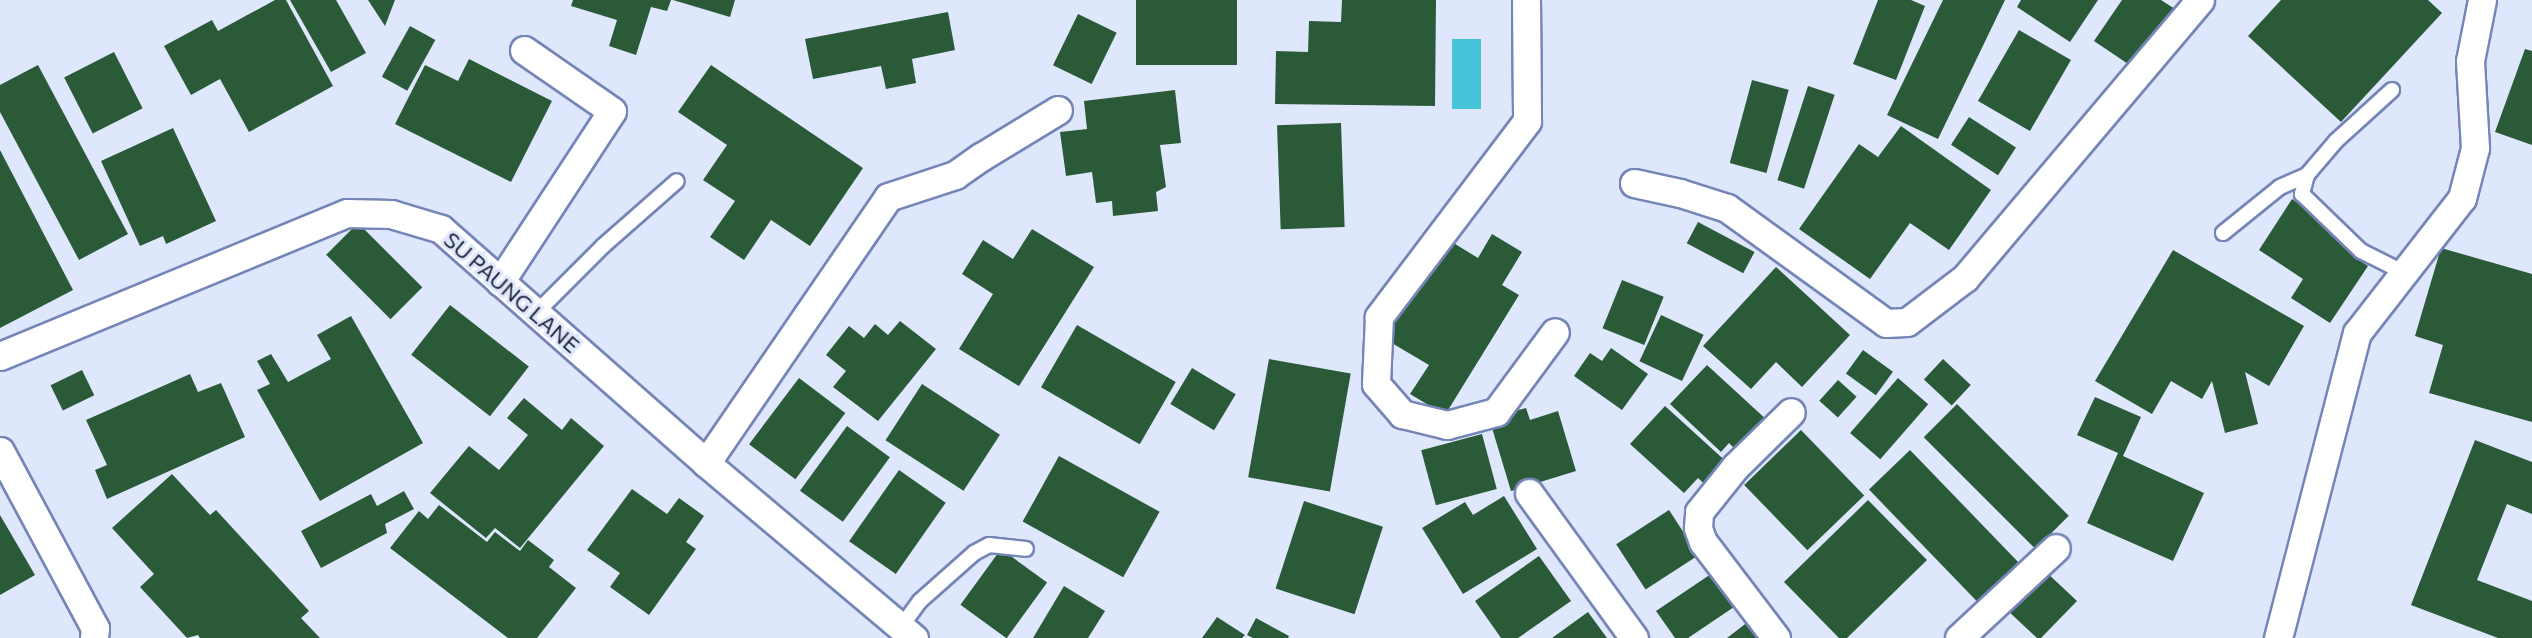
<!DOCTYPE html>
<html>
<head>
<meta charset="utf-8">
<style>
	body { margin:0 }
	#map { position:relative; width:2532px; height:638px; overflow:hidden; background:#dfe7fd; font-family:Commissioner,sans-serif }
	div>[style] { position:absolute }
	.water>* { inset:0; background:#47c3d8; transform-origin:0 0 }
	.building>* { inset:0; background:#2a5a37; transform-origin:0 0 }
	.roads { filter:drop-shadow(2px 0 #7585b7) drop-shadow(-2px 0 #7585b7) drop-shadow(0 2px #7585b7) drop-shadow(0 -2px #7585b7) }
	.lane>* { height:14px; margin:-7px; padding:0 7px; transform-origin:7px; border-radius:7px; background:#fff }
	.street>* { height:27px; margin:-13.5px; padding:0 13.5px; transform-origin:13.5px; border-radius:13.5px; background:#fff }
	span { translate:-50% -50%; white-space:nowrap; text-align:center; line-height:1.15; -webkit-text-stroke:6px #dfe7fd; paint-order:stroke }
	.street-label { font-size:22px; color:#21283d }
</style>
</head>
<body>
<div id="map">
	<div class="water">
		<i style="left:1452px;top:39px;width:29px;height:70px"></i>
	</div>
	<div class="building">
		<i style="clip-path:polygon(275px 0,286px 0,333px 86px,249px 132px,220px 79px,191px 95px,164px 46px,212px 20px,218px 31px)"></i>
		<i style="clip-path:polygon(290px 0,336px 0,366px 53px,331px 72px)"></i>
		<i style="clip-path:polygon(368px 0,395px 0,385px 26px)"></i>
		<i style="clip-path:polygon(573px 0,671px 0,667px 11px,651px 7px,636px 55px,609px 46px,617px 20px,571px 6px)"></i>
		<i style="clip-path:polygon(673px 0,735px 0,730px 17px)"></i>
		<i style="left:1136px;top:0;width:101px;height:65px"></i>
		<i style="clip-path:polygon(1342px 0,1436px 0,1435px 106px,1275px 104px,1276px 51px,1308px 52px,1309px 21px,1341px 22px)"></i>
		<i style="clip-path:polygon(1878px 0,1911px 0,1925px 6px,1896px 80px,1853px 64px)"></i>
		<i style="clip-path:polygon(1943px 0,2005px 0,1938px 139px,1887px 115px)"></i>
		<i style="clip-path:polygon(2021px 0,2098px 0,2070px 42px,2017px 7px)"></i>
		<i style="clip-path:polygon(2122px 0,2161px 0,2178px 11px,2137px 70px,2094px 41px)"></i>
		<i style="clip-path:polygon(2281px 0,2428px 0,2442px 13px,2341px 122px,2248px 36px)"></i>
		<i style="clip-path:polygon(948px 12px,955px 50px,912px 59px,916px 83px,886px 89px,881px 66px,813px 79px,805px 39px)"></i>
		<i style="left:1078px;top:14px;width:43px;height:57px;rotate:26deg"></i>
		<i style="left:410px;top:26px;width:29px;height:58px;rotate:29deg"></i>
		<i style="left:2019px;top:30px;width:60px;height:82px;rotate:30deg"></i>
		<i style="clip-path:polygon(2525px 49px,2532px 51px,2532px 145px,2495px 132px)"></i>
		<i style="left:114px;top:52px;width:63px;height:56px;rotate:63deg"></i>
		<i style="clip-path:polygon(469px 59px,552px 101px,511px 182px,395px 124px,425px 65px,458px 81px)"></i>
		<i style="clip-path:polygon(38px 65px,128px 234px,79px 260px,0 112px,0 85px)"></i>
		<i style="clip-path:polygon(711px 65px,863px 168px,810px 246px,771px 220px,744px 260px,710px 237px,735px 201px,703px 180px,727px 145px,678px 112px)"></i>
		<i style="left:1752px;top:80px;width:38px;height:86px;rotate:15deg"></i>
		<i style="left:1808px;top:86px;width:28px;height:99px;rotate:18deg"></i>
		<i style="clip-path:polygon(1175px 90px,1181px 143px,1160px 145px,1166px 187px,1156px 192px,1158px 211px,1113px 216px,1112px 201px,1096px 203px,1092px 172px,1066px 176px,1060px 132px,1087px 129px,1084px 101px)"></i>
		<i style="left:1969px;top:117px;width:56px;height:33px;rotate:33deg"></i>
		<i style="left:1341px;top:123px;width:104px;height:64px;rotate:88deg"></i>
		<i style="clip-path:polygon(1901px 126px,1991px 190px,1949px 250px,1910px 223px,1870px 279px,1799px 229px,1859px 144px,1878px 157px)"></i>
		<i style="clip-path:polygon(173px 128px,216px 221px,166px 244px,163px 236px,140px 246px,101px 161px)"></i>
		<i style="clip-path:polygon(0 150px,73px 290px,0 328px)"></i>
		<i style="clip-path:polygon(2292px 199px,2359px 243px,2352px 255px,2368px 266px,2330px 323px,2291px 298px,2303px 279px,2259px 250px)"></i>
		<i style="left:1698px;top:222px;width:64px;height:24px;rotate:28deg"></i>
		<i style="left:358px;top:223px;width:91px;height:45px;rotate:45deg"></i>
		<i style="clip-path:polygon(1032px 229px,1094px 267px,1019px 386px,959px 349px,993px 294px,962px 274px,983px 240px,1013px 259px)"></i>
		<i style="clip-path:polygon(1492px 234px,1522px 252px,1502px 285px,1519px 295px,1445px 415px,1410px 394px,1429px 365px,1385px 339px,1447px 239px,1478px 258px)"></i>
		<i style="clip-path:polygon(2441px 248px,2532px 274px,2532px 422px,2429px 393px,2443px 345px,2415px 336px)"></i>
		<i style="clip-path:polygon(2173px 250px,2304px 326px,2269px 386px,2245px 372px,2258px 424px,2225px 433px,2212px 381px,2202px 399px,2171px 381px,2152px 414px,2095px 381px)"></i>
		<i style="clip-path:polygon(1776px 267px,1850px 335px,1802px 387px,1776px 362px,1751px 389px,1703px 346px)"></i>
		<i style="left:1622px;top:280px;width:45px;height:52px;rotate:22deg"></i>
		<i style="left:450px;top:305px;width:100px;height:63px;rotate:38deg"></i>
		<i style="left:1661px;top:315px;width:47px;height:51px;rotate:25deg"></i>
		<i style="clip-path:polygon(351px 316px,423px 443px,320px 501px,257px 390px,270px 384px,257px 361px,271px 354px,288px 382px,331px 359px,317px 335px)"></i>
		<i style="clip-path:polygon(900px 321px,936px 349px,878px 421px,833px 387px,846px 371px,826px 355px,849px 326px,864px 338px,875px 324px,888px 335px)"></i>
		<i style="left:1077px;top:325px;width:114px;height:72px;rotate:30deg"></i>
		<i style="clip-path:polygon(1611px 348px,1648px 374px,1622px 410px,1574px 376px,1590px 353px,1602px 361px)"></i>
		<i style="left:1863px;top:350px;width:37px;height:29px;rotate:36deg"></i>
		<i style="left:1269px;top:359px;width:83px;height:120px;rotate:10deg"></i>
		<i style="left:1943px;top:359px;width:38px;height:28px;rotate:43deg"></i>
		<i style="clip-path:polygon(1707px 365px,1768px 421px,1738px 452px,1729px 443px,1721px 452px,1670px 404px)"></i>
		<i style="left:1192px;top:368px;width:51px;height:42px;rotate:31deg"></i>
		<i style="left:82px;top:370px;width:28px;height:35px;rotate:64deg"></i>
		<i style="clip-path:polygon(190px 374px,198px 392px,221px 383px,245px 437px,107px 499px,95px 470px,107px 465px,86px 420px)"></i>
		<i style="left:799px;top:378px;width:58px;height:83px;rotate:37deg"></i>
		<i style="left:1898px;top:378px;width:40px;height:73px;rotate:41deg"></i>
		<i style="left:1838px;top:380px;width:25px;height:28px;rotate:42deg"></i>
		<i style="left:922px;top:384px;width:93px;height:67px;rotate:33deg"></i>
		<i style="clip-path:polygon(2095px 397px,2141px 417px,2123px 456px,2204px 493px,2173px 561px,2087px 523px,2118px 453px,2077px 435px)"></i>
		<i style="clip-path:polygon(524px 398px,562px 430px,571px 418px,604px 446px,520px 548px,495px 528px,486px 538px,430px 493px,469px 446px,499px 470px,528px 435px,507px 418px)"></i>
		<i style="left:1957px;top:404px;width:158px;height:47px;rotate:45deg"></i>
		<i style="clip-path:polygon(1665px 406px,1731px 466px,1710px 489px,1698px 478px,1684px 493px,1630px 444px)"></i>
		<i style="clip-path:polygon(1526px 408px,1530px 420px,1558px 411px,1576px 471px,1511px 491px,1489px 418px)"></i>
		<i style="left:847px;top:426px;width:53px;height:80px;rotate:36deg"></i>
		<i style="left:1801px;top:430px;width:91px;height:79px;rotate:46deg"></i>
		<i style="left:1482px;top:434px;width:57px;height:63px;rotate:75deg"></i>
		<i style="clip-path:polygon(2475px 440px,2532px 462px,2532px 514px,2507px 504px,2477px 580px,2532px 601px,2532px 638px,2498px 638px,2411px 605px)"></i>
		<i style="left:1910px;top:450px;width:157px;height:57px;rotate:46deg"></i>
		<i style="left:1059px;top:456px;width:115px;height:75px;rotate:29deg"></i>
		<i style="left:899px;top:470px;width:57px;height:87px;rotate:35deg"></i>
		<i style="clip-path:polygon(172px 474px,210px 515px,216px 510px,309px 611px,301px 618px,320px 638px,200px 638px,198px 635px,187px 638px,140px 587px,154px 574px,112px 528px)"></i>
		<i style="clip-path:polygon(632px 489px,667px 514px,679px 498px,704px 516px,686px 542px,696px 549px,649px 615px,610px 587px,620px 573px,587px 550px)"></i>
		<i style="clip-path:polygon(404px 491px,414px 509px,385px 524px,387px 533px,321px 568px,301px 531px,371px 494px,377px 506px)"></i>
		<i style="clip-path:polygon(1504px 496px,1537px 549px,1463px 594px,1422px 528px,1465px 502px,1473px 515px)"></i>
		<i style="clip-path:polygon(1868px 500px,1927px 560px,1847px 638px,1839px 638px,1784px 582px)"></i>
		<i style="left:1304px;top:501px;width:83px;height:92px;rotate:18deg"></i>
		<i style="clip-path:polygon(439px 505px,487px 542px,495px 532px,520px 551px,528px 540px,554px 560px,549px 567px,576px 588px,537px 638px,508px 638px,390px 548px,419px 511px,428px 519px)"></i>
		<i style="left:1669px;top:510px;width:54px;height:63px;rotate:57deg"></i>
		<i style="clip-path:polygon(0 515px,35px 575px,0 595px)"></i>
		<i style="left:1001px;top:549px;width:57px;height:69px;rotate:36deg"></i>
		<i style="clip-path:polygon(1539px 556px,1571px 601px,1518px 638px,1501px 638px,1475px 601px)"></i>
		<i style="clip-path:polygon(2044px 570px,2077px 601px,2041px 638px,2037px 638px,2006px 609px)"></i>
		<i style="clip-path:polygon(1714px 572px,1737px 605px,1688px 638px,1675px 638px,1656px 611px)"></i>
		<i style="clip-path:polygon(1064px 586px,1105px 611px,1088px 638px,1033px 638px)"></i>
		<i style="clip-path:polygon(1588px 612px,1607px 638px,1552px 638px)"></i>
		<i style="clip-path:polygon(1217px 617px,1245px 635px,1242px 638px,1202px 638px)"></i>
		<i style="clip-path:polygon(1256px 618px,1289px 636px,1288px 638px,1253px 638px,1247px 635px)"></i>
		<i style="clip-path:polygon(1753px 618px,1768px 638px,1727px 638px)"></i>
	</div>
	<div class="roads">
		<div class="lane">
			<i style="left:2392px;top:90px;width:76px;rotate:137.7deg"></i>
			<i style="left:2336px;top:141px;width:45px;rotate:130.5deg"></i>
			<i style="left:2307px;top:175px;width:20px;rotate:105deg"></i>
			<i style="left:2302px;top:194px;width:82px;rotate:44deg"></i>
			<i style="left:2361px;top:251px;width:49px;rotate:26.6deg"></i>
			<i style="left:2223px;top:233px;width:73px;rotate:-38.9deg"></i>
			<i style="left:2280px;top:187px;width:30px;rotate:-24deg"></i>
			<i style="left:536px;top:313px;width:95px;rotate:-45deg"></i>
			<i style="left:603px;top:246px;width:98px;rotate:-41.3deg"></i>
			<i style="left:901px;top:627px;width:32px;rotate:-54deg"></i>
			<i style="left:920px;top:601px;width:72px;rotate:-41.6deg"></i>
			<i style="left:974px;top:553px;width:17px;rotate:-28deg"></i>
			<i style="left:989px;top:545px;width:37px;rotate:6deg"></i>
		</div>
		<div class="street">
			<i style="left:1526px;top:0;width:121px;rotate:89.5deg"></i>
			<i style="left:1527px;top:121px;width:246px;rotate:127.1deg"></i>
			<i style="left:1379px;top:317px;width:67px;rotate:92.6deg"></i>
			<i style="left:1376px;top:384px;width:40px;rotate:49deg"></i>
			<i style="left:1402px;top:414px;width:46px;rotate:13.7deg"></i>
			<i style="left:1447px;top:425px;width:51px;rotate:-14.9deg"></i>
			<i style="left:1496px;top:412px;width:99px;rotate:-53.6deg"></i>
			<i style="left:1634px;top:183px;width:47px;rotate:12.3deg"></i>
			<i style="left:1680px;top:193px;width:49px;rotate:17.7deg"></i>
			<i style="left:1727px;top:208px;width:196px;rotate:35.9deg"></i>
			<i style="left:1886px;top:323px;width:21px;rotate:-3deg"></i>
			<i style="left:1907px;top:322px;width:73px;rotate:-37.2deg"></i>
			<i style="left:1965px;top:278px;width:364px;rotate:-49.8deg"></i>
			<i style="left:500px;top:282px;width:204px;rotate:-56.8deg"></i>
			<i style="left:612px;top:111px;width:107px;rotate:-145.3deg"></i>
			<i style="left:0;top:356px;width:375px;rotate:-22.4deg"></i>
			<i style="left:347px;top:213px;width:44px;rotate:1.3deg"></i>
			<i style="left:391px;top:214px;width:52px;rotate:16.7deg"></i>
			<i style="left:441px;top:229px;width:354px;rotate:41.4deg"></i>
			<i style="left:706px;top:463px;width:272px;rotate:40.1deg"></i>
			<i style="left:0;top:451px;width:201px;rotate:61.8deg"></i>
			<i style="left:95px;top:628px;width:10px;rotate:96deg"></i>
			<i style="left:706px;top:463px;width:322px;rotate:-55.6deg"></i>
			<i style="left:888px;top:197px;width:71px;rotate:-18.2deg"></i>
			<i style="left:955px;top:175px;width:32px;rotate:-35deg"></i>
			<i style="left:981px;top:157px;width:90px;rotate:-31.4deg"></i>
			<i style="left:1529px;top:493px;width:179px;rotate:54.1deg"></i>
			<i style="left:1776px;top:638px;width:121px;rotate:-127.2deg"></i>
			<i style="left:1703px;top:542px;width:15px;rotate:-110deg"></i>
			<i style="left:1698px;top:528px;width:16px;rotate:-86deg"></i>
			<i style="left:1699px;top:512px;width:58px;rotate:-51.3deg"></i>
			<i style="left:1735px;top:467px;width:78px;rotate:-44.5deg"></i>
			<i style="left:1959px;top:638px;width:132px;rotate:-42.9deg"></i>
			<i style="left:2278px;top:638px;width:315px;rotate:-75.5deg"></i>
			<i style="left:2357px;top:333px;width:171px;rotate:-52.1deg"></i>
			<i style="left:2462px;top:198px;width:52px;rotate:-75.4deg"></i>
			<i style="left:2475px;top:148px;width:87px;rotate:-93.3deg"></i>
			<i style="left:2470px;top:61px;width:62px;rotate:-78.9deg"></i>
		</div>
	</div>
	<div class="street-label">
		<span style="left:512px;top:292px;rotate:41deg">SU PAUNG LANE</span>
	</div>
</div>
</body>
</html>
